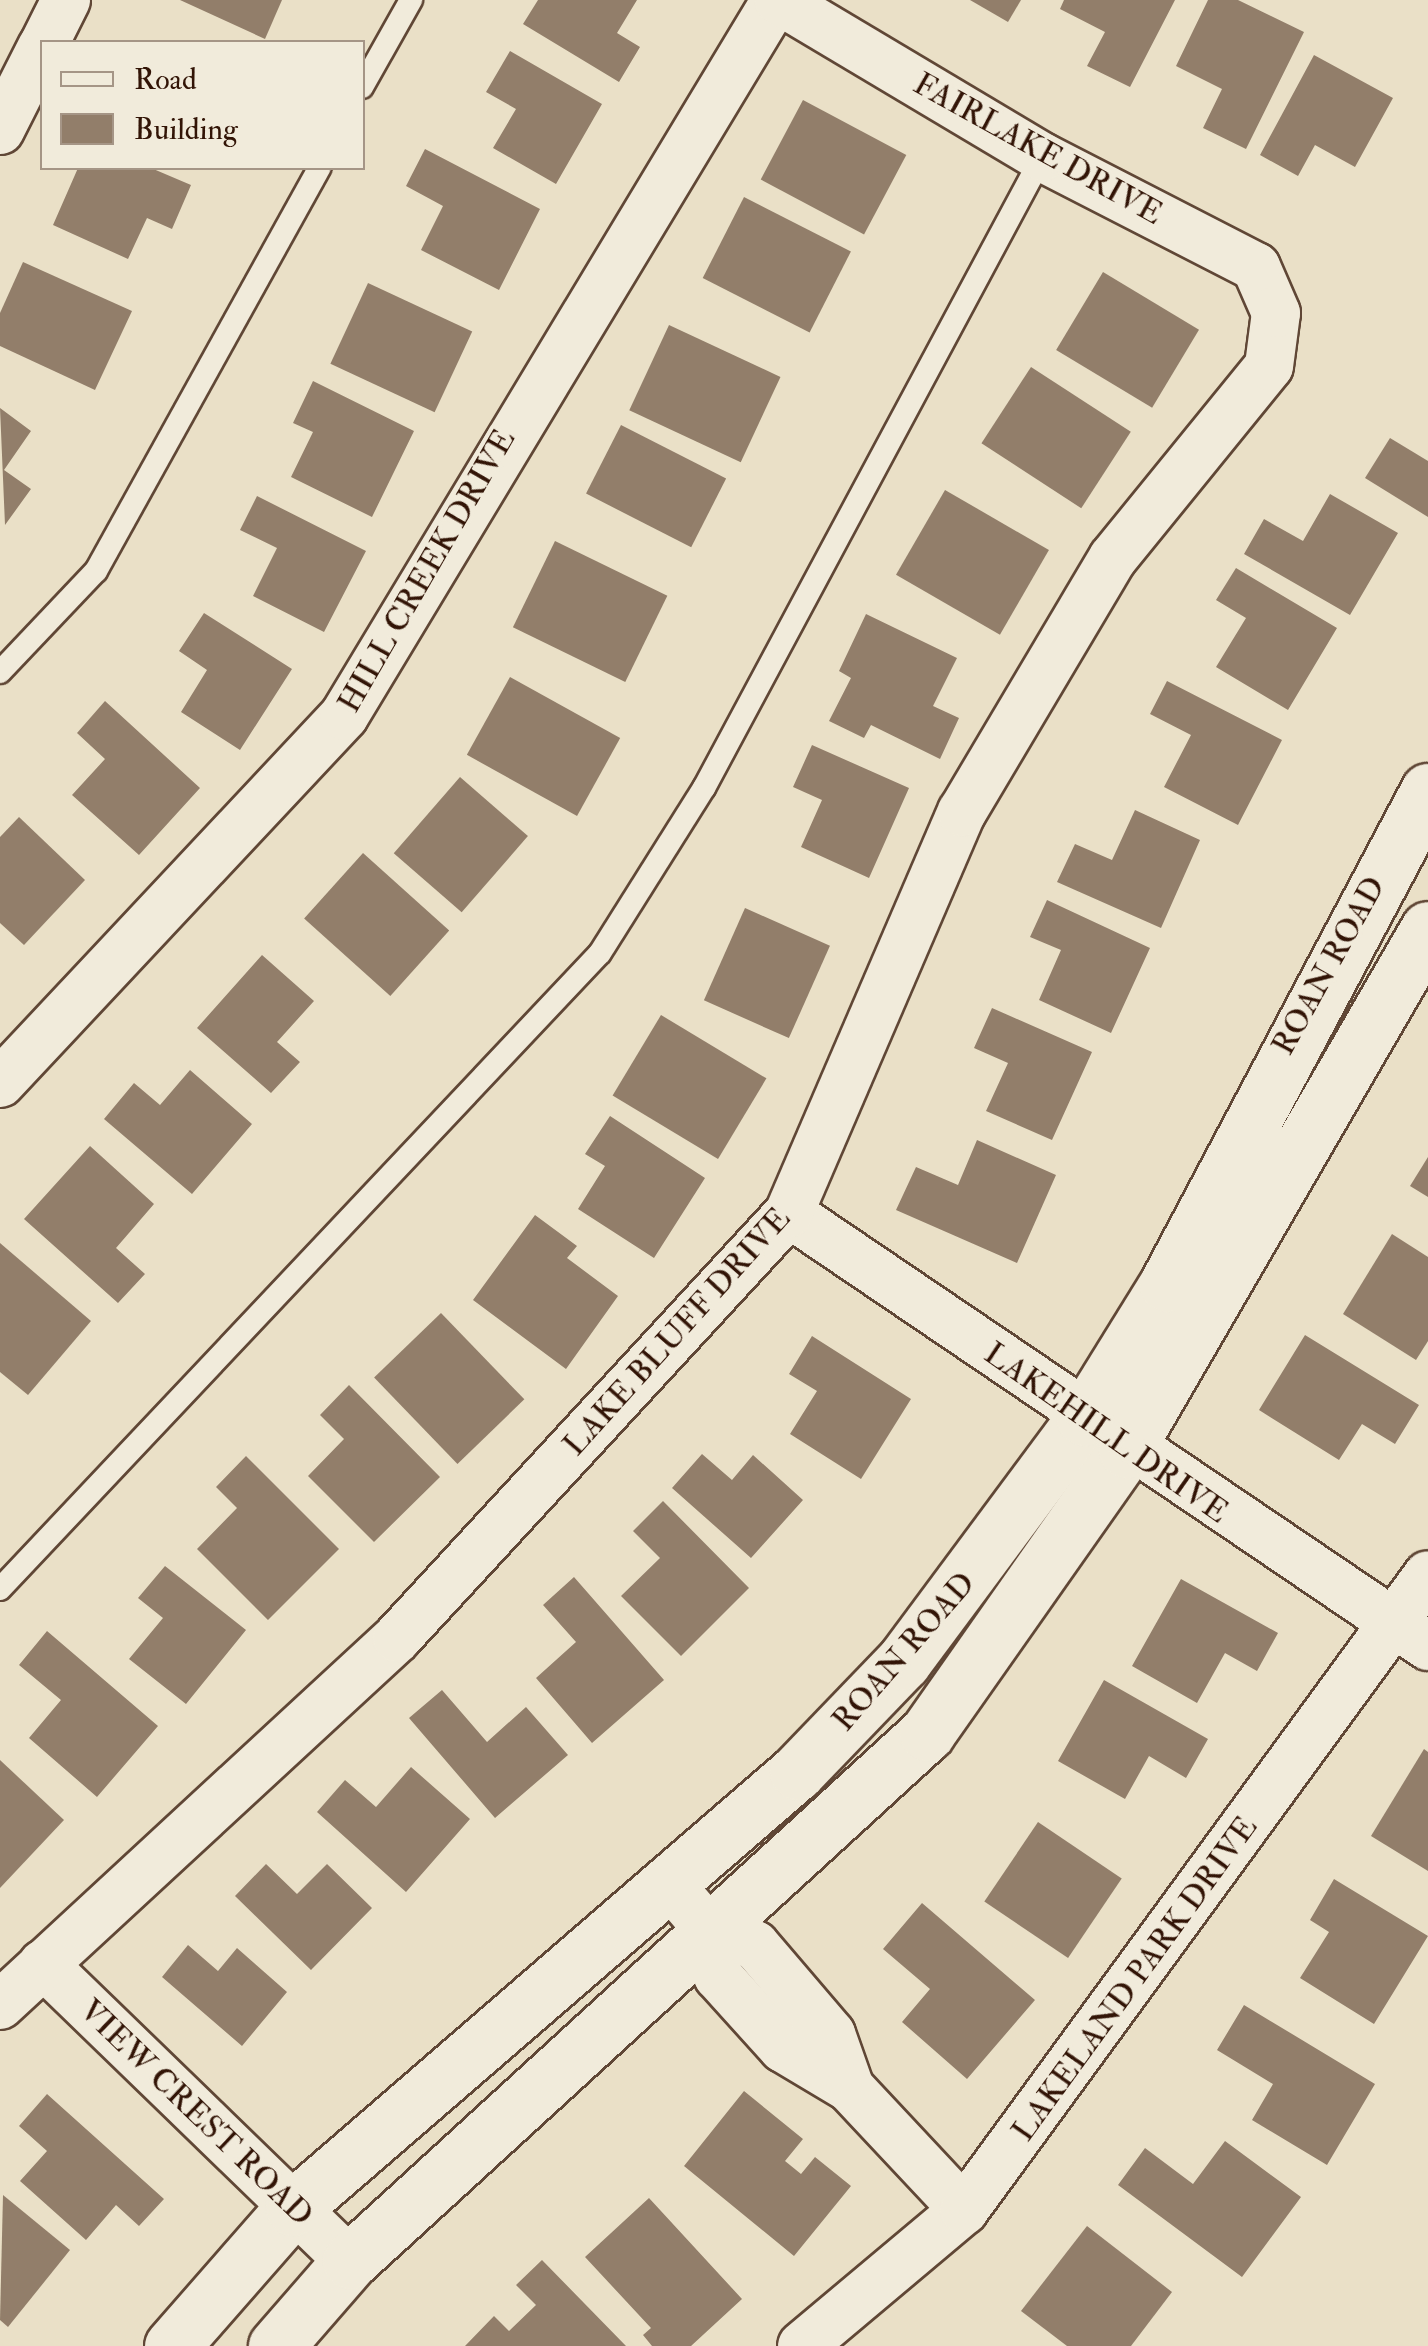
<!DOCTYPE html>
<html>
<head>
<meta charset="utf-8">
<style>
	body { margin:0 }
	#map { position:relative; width:1428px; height:2346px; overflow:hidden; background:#eae0c7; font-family:"IM FELL Double Pica",serif }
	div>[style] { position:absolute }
	.building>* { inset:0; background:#927e6a; transform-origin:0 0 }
	.roads { filter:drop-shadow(2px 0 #604736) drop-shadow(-2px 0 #604736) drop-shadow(0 2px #604736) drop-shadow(0 -2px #604736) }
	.service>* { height:22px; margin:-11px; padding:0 11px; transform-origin:11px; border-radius:11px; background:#f1ebdb }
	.minor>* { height:48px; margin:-24px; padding:0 24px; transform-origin:24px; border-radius:24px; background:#f1ebdb }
	.tertiary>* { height:55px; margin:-27.5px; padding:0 27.5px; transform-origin:27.5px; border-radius:27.5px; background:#f1ebdb }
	span { translate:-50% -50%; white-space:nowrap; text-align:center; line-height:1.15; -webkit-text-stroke:8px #f1ebdb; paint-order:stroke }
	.street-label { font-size:32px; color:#321406 }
	.legend { position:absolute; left:40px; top:40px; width:325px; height:130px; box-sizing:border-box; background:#f1ebdb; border:2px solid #a59586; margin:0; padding:12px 18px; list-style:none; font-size:30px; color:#321406 }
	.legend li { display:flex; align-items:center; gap:20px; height:50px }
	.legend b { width:50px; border:2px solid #a59586 }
</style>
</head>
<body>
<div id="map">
	<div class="building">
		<i style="clip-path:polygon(180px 0,282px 0,265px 39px)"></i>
		<i style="clip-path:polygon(538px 0,637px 0,617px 33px,640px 47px,619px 82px,523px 24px)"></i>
		<i style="clip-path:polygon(970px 0,1021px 0,1008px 22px)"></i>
		<i style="clip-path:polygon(1064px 0,1175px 0,1130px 87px,1087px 66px,1105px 32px,1060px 9px)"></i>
		<i style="clip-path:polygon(1208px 0,1238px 0,1304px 32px,1246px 149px,1203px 128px,1222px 89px,1176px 66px)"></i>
		<i style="clip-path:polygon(510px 51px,602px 104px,556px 184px,493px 148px,516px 109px,486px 92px)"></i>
		<i style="clip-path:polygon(1314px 55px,1393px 98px,1355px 167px,1315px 145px,1298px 176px,1260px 155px)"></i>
		<i style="left:803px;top:100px;width:117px;height:90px;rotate:28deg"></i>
		<i style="clip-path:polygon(425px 149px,540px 209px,499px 290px,421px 250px,443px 206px,406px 186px)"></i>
		<i style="clip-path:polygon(78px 168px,151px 168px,191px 185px,172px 229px,147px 218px,128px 259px,53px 225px)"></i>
		<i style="left:744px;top:197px;width:120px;height:91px;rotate:27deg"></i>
		<i style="clip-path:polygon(23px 262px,132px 311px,95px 390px,0 346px,0 313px)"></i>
		<i style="left:1103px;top:272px;width:112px;height:91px;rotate:31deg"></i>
		<i style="left:368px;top:283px;width:115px;height:89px;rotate:25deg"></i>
		<i style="left:669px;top:325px;width:123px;height:94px;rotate:25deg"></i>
		<i style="left:1031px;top:367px;width:119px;height:91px;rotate:33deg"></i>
		<i style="clip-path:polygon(313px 381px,414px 431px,372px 517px,291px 477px,313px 432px,293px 423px)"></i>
		<i style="clip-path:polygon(0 408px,31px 431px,4px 470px,31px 489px,5px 525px)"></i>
		<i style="left:621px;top:425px;width:118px;height:77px;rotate:27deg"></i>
		<i style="clip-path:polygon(1390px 438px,1428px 461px,1428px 517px,1365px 478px)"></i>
		<i style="left:945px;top:490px;width:120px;height:98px;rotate:30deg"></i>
		<i style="clip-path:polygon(1330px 494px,1398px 533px,1350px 615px,1244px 554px,1264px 519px,1303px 541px)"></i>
		<i style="clip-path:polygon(257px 496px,366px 551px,324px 632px,253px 596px,277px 548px,240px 530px)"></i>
		<i style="left:555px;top:541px;width:125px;height:96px;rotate:26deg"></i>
		<i style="clip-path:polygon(1236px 568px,1337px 628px,1288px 710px,1216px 667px,1246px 618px,1216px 600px)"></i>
		<i style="clip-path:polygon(204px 613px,292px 669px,240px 750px,181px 712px,207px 670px,179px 651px)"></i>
		<i style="clip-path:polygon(866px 614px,957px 658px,933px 706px,959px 718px,940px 759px,871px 725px,864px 738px,829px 721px,851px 678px,839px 671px)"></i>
		<i style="left:510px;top:677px;width:126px;height:89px;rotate:29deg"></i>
		<i style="clip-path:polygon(1167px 681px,1282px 740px,1238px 825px,1164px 787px,1191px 735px,1150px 714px)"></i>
		<i style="clip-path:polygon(105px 701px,200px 788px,139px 855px,72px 795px,105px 759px,77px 733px)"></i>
		<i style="clip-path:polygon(812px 745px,909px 788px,869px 878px,801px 847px,822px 800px,793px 787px)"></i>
		<i style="left:460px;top:777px;width:90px;height:101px;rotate:41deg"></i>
		<i style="clip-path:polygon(1135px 810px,1200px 840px,1161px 928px,1057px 882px,1075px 844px,1112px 860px)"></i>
		<i style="clip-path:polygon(19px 817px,85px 880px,24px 945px,0 923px,0 837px)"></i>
		<i style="left:363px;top:853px;width:116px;height:88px;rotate:42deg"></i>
		<i style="clip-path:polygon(1047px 900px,1150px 948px,1111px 1033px,1039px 1000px,1061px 950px,1030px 937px)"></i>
		<i style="left:745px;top:908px;width:93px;height:101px;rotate:24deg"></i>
		<i style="clip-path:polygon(262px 955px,314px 1001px,277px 1042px,300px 1062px,271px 1093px,197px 1028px)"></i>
		<i style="clip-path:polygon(992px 1008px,1092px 1052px,1052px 1140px,986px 1111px,1008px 1063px,974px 1048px)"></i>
		<i style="left:661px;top:1015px;width:123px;height:94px;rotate:31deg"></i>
		<i style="clip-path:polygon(190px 1070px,252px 1124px,192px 1194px,104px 1119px,134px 1083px,160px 1105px)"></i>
		<i style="clip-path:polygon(610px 1116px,705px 1178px,654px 1258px,578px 1209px,605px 1166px,585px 1154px)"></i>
		<i style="clip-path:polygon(977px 1140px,1056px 1175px,1017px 1263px,896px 1210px,916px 1167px,958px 1185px)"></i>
		<i style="clip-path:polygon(90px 1146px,154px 1204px,116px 1248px,145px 1274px,118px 1303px,24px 1219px)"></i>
		<i style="clip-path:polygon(1428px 1157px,1428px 1197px,1410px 1186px)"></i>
		<i style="clip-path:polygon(535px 1215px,577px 1246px,567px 1258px,618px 1296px,566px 1369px,473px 1300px)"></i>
		<i style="clip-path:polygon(1392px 1234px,1428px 1257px,1428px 1341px,1416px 1360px,1343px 1314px)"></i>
		<i style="clip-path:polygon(0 1243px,91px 1321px,28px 1395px,0 1372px)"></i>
		<i style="left:441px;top:1313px;width:120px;height:93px;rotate:46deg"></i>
		<i style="clip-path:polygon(1305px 1335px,1419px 1405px,1395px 1444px,1362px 1424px,1339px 1460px,1259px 1410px)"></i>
		<i style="clip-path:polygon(812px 1336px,911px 1399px,861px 1479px,790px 1434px,817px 1391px,789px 1374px)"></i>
		<i style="clip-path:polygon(349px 1385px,440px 1477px,374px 1542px,308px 1476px,344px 1439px,320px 1415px)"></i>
		<i style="clip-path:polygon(702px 1454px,732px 1480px,753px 1455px,803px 1500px,751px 1558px,672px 1488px)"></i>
		<i style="clip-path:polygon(246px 1456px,339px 1549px,268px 1620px,197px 1549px,237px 1508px,216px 1487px)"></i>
		<i style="clip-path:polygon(663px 1501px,749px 1588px,681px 1656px,621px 1596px,660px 1558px,633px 1531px)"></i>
		<i style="clip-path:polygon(165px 1566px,246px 1630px,186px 1704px,129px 1659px,163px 1618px,138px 1598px)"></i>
		<i style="clip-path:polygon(574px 1577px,664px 1680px,592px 1743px,536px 1678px,576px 1642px,543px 1605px)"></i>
		<i style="clip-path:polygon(1181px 1579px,1278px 1633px,1257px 1671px,1225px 1653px,1197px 1703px,1132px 1666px)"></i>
		<i style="clip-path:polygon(47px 1631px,158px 1726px,97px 1797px,29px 1738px,61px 1700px,19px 1665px)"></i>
		<i style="clip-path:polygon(1104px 1680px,1208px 1739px,1186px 1778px,1149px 1756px,1125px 1799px,1058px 1761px)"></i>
		<i style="clip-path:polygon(442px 1690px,487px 1742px,526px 1707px,568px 1755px,495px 1818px,409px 1718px)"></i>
		<i style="clip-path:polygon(1424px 1749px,1428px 1752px,1428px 1871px,1371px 1836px)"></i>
		<i style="clip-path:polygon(0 1760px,64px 1820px,0 1888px)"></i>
		<i style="clip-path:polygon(411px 1767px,470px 1819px,406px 1892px,317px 1812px,345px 1780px,376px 1807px)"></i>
		<i style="left:1038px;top:1822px;width:101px;height:96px;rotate:34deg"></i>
		<i style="clip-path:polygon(266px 1864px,297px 1894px,327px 1864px,372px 1908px,311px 1970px,235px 1896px)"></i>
		<i style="clip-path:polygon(1334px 1879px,1428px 1936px,1374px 2024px,1300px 1978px,1329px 1932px,1310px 1920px)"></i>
		<i style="clip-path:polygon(922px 1903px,1035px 2000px,967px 2079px,902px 2022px,930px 1989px,883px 1949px)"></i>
		<i style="clip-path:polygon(188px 1945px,218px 1971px,237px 1948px,287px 1992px,242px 2046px,162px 1977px)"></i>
		<i style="clip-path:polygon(1244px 2005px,1375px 2084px,1327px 2165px,1252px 2120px,1273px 2084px,1217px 2050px)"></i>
		<i style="clip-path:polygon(744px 2091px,803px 2139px,785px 2161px,801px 2174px,815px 2157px,851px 2186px,794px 2256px,684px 2166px)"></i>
		<i style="clip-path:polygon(47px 2094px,164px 2199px,139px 2226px,116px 2205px,86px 2240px,20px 2181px,47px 2151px,19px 2126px)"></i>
		<i style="clip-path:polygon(1225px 2141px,1301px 2197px,1242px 2277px,1118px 2185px,1145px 2148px,1193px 2184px)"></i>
		<i style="clip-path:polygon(3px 2195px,70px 2250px,8px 2327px,0 2320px)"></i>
		<i style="clip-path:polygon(649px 2198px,742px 2299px,691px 2346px,652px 2346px,643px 2335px,651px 2328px,585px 2257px)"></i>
		<i style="clip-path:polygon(1087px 2226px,1172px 2292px,1131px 2346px,1067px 2346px,1021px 2311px)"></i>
		<i style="clip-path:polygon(542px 2260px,626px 2346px,465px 2346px,494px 2316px,509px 2331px,536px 2305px,516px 2285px)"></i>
	</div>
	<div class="roads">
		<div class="service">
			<i style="left:362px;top:87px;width:100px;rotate:-60.6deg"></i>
			<i style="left:0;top:672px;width:139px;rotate:-46.5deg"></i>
			<i style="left:96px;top:571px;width:461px;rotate:-61deg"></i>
			<i style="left:0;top:1589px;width:874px;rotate:-46.67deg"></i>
			<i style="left:600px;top:953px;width:195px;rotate:-57.8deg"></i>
			<i style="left:704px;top:788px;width:716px;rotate:-61.82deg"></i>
		</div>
		<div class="minor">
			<i style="left:45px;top:42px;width:47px;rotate:-63.4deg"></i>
			<i style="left:0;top:130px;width:93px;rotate:-63.2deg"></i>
			<i style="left:0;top:1083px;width:503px;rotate:-46.85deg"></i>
			<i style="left:344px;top:716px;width:836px;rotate:-58.9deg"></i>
			<i style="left:789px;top:1213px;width:772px;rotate:34.12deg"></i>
			<i style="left:667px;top:1881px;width:65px;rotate:49.4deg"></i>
			<i style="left:709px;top:1930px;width:47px;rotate:78.9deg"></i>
			<i style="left:718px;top:1976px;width:97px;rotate:47.9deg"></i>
			<i style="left:783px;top:2048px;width:78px;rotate:30.8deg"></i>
			<i style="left:850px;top:2088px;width:57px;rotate:-109.4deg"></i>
			<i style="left:831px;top:2034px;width:117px;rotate:-130.5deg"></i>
			<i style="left:755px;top:1945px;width:48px;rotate:-161.9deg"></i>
			<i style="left:43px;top:1964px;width:427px;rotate:44.1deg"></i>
			<i style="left:0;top:2005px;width:541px;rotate:-42.75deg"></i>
			<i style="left:397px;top:1638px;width:578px;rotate:-47.31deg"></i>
			<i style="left:789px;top:1213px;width:437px;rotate:-66.7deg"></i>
			<i style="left:962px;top:812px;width:295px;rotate:-59.3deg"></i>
			<i style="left:1113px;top:558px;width:247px;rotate:-50.9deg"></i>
			<i style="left:1269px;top:366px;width:53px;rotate:-82.5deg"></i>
			<i style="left:1276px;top:313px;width:50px;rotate:-113.5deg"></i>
			<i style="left:1256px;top:267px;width:241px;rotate:-152.8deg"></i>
			<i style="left:1042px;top:157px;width:306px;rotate:-149.2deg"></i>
			<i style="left:850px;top:2088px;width:167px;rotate:46.9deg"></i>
			<i style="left:802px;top:2346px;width:212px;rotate:-40deg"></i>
			<i style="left:964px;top:2210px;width:786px;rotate:-53.84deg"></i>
		</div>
		<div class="tertiary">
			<i style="left:172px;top:2346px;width:184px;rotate:-48.8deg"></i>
			<i style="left:293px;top:2208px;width:666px;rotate:-40.86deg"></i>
			<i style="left:797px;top:1772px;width:153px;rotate:-46.1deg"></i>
			<i style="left:903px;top:1662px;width:304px;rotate:-53.4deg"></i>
			<i style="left:1084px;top:1418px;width:158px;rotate:-58.2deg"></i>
			<i style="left:1167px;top:1284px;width:558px;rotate:-62.1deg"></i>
			<i style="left:276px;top:2346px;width:113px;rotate:-49deg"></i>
			<i style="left:350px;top:2261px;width:782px;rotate:-42.46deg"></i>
			<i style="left:927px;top:1733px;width:346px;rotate:-54.9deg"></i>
			<i style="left:1126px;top:1450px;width:602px;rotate:-59.9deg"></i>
		</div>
	</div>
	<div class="street-label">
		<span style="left:1038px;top:149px;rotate:29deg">FAIRLAKE DRIVE</span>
		<span style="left:427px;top:571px;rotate:-60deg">HILL CREEK DRIVE</span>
		<span style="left:1329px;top:966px;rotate:-61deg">ROAN ROAD</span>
		<span style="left:677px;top:1332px;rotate:-48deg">LAKE BLUFF DRIVE</span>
		<span style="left:1106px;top:1433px;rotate:35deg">LAKEHILL DRIVE</span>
		<span style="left:904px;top:1652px;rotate:-49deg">ROAN ROAD</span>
		<span style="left:1135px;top:1979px;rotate:-54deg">LAKELAND PARK DRIVE</span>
		<span style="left:196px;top:2113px;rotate:44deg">VIEW CREST ROAD</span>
	</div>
	<ul class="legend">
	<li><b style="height:12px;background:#f1ebdb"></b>Road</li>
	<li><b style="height:28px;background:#927e6a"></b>Building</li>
	</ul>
</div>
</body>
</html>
